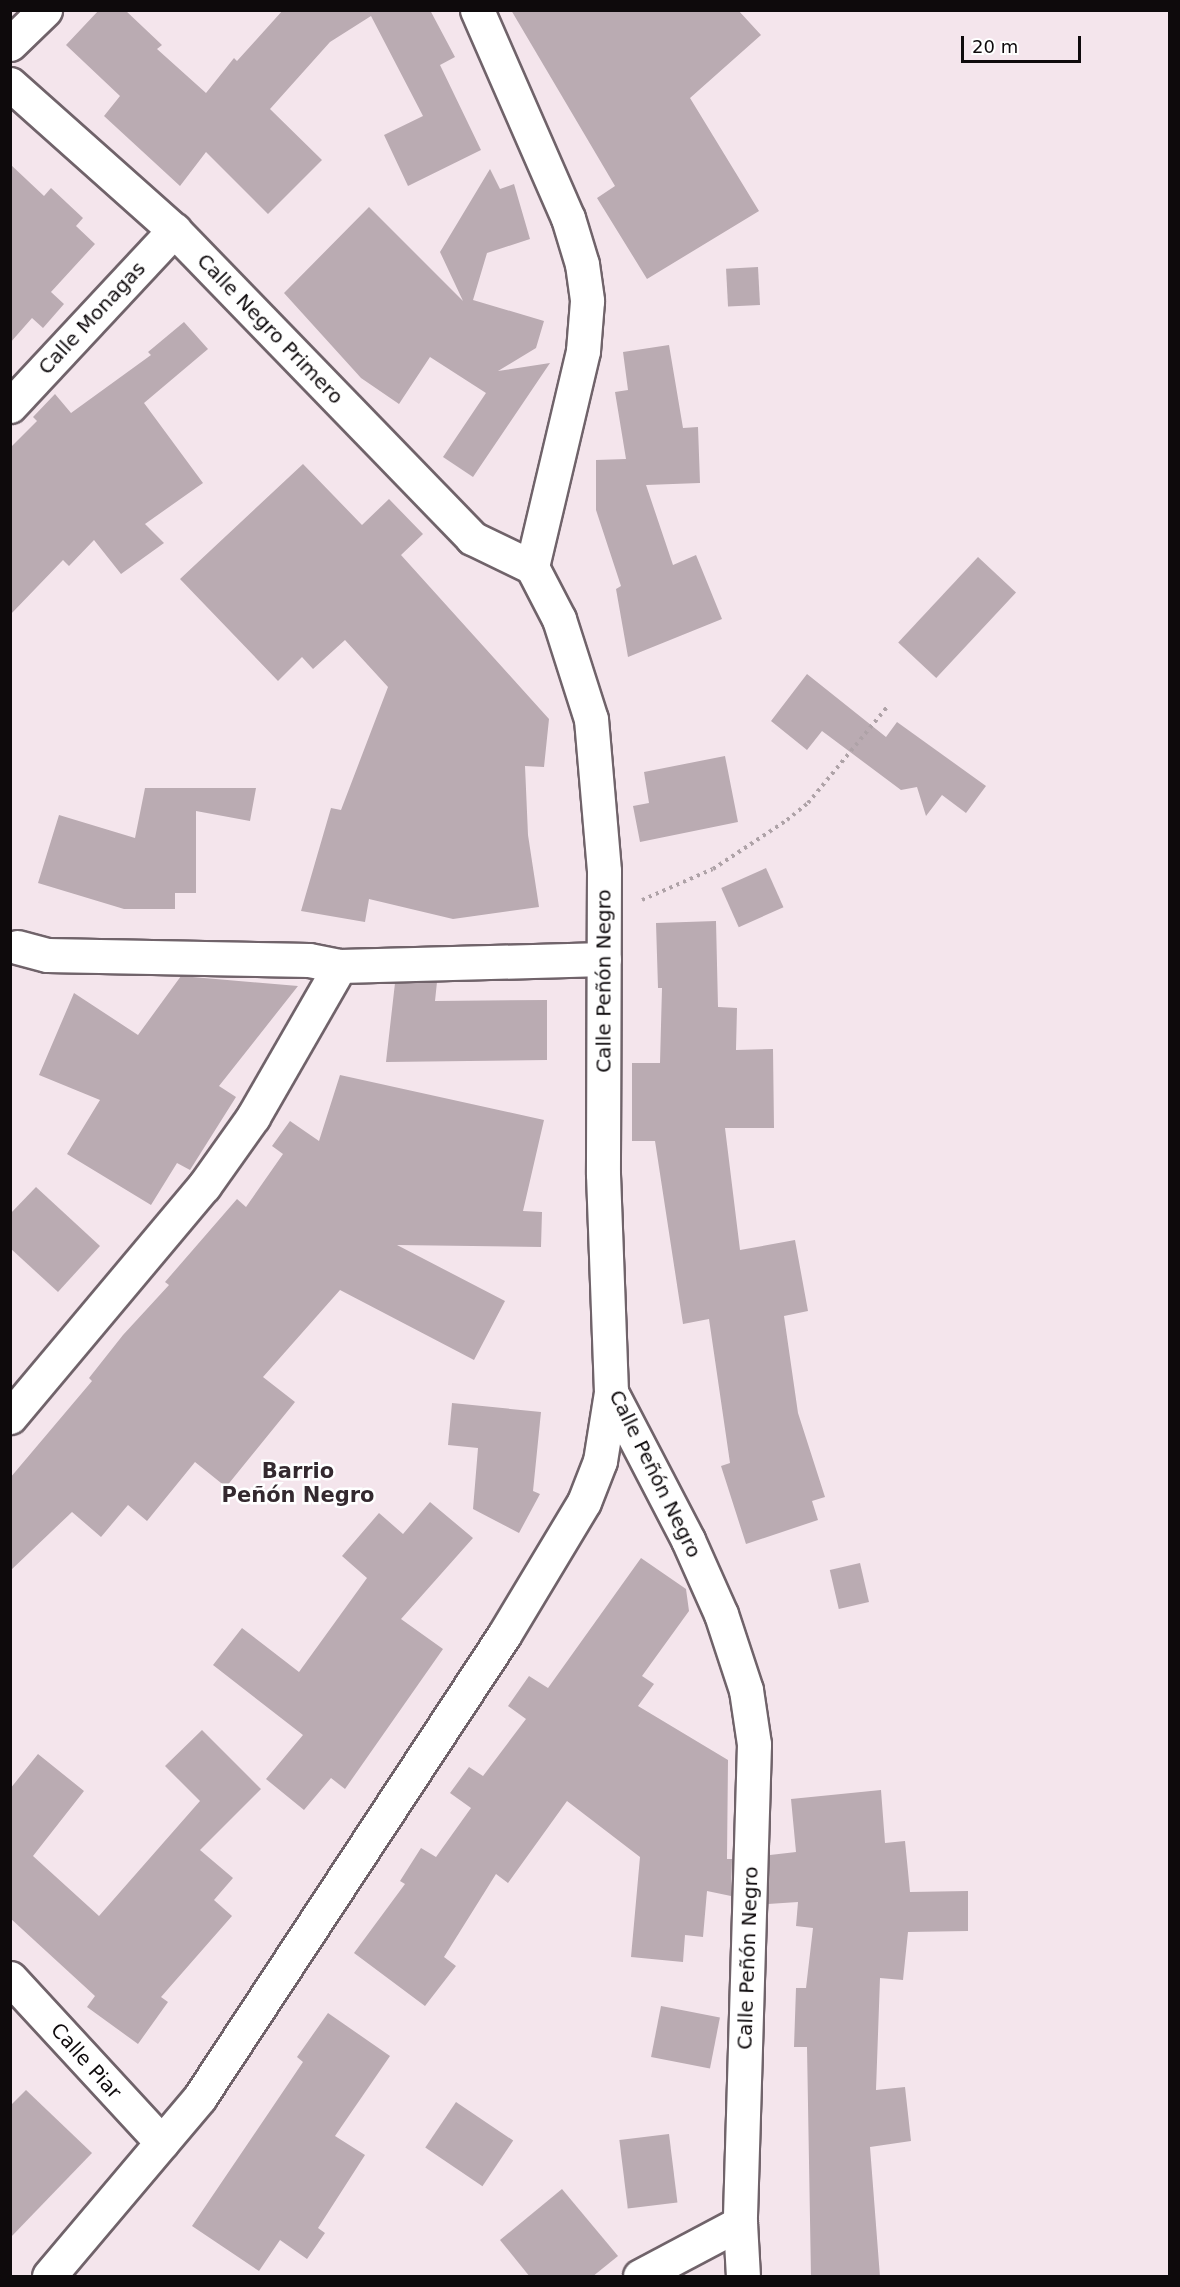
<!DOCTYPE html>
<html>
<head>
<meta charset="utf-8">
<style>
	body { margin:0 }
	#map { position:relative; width:1180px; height:2287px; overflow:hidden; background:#f4e5ec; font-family:"DejaVu Sans",sans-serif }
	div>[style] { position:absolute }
	.building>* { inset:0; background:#baabb2; transform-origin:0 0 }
	.path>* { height:4px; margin-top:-2px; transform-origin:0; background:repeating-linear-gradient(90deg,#aea2a7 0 3px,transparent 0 7.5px) }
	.roads { filter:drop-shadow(2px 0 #70636a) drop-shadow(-2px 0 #70636a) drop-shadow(0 2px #70636a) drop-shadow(0 -2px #70636a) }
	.minor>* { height:33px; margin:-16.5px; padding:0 16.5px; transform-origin:16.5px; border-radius:16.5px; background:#fff }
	span { translate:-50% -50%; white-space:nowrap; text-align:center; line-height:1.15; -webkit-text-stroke:5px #fff; paint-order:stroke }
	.street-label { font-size:20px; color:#0e0a0c }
	.neighbourhood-label { font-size:21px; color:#34292f; font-weight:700 }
	.frame { position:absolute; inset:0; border:12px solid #0e0a0c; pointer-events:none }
	.scale { position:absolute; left:961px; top:36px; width:120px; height:27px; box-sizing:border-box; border:3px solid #0e0a0c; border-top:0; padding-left:8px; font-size:18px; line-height:21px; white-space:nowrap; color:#0e0a0c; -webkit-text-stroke:4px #fff; paint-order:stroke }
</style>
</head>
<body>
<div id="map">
	<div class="building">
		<i style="clip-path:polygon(99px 10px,125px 10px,162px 45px,157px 49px,206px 93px,234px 58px,237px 61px,283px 10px,430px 10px,455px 57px,440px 65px,481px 150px,408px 186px,384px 135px,423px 116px,371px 16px,330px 42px,270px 109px,322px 160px,268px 214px,206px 152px,180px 186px,104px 116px,120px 96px,66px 45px)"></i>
		<i style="clip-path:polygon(511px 10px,738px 10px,761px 35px,690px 98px,759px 211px,647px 279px,597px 198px,615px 186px)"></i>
		<i style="clip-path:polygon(10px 164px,44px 196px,51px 188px,83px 218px,76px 226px,95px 244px,51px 292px,64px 304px,43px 328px,32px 318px,10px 343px)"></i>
		<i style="clip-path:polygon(490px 169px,500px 189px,514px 184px,530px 239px,487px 253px,473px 300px,544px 321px,536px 348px,498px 371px,550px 363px,473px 477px,443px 457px,486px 393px,430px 357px,399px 404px,361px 378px,284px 293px,369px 207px,463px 301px,440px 252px)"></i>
		<i style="left:758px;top:267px;width:38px;height:32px;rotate:87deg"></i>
		<i style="clip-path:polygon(184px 322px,208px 349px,144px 403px,203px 483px,145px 524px,164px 543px,121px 574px,94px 540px,69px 566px,63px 560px,10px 615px,10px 448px,37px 421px,33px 417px,55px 394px,71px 413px,151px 355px,148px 352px)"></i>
		<i style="clip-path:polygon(669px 345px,683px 428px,698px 427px,700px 483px,646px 485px,673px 565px,696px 555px,722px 619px,628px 657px,616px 589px,621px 586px,596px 510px,596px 460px,626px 459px,615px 392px,628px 390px,623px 352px)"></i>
		<i style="clip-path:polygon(303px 464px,362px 525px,389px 499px,423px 534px,401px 555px,549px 719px,544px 767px,525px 766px,528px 835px,539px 907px,453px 919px,369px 899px,365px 922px,301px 911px,331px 808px,341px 810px,388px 687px,345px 640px,313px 669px,302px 657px,278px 681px,180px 579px)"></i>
		<i style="left:978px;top:557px;width:52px;height:117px;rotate:43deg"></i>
		<i style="clip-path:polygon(807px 674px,886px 737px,897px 722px,986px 786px,966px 813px,942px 795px,926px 816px,917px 787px,901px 790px,822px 731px,807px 750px,771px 721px)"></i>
		<i style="clip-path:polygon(725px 756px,738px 822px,640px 842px,633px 806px,649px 803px,644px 772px)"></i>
		<i style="clip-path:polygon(145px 788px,256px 788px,250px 821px,196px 811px,196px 893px,175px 893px,175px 909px,124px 909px,38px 883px,59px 815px,135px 838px)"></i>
		<i style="left:766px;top:868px;width:43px;height:49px;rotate:66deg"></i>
		<i style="clip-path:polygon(716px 921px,718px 1007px,737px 1008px,736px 1050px,773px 1049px,774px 1128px,725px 1128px,740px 1250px,795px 1240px,808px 1311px,784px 1316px,798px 1413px,825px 1497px,812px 1501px,818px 1520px,746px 1544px,721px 1466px,730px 1463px,709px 1319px,683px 1324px,655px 1141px,632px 1141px,632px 1063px,660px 1063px,662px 988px,658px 988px,656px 923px)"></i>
		<i style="clip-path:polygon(181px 976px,298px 986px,219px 1086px,236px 1097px,190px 1170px,177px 1163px,151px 1205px,67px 1154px,100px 1100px,39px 1075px,74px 993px,138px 1035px)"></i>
		<i style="clip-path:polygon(437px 982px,435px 1001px,547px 1000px,547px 1060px,386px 1062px,395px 983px)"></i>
		<i style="clip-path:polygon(340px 1075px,544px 1120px,523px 1211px,542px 1212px,541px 1247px,397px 1245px,505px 1301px,474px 1360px,340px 1290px,263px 1377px,295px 1402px,226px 1487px,195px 1462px,147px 1521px,128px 1505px,101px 1537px,72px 1512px,10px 1571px,10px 1478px,92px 1381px,89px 1378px,123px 1335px,169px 1285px,165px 1282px,237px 1199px,246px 1207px,283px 1154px,272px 1146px,290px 1121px,319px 1141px)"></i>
		<i style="clip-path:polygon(36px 1187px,100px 1246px,58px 1292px,10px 1248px,10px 1214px)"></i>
		<i style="clip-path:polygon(452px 1403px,541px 1412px,533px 1491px,540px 1494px,519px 1533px,473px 1509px,478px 1448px,448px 1445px)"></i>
		<i style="clip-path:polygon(430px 1502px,473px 1538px,401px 1619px,443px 1649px,345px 1789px,331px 1778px,304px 1810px,266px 1779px,303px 1735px,213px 1665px,242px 1628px,299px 1672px,367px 1578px,342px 1556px,379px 1513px,403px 1534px)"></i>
		<i style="clip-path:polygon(641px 1558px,686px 1589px,689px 1611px,642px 1676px,654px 1684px,638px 1706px,728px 1760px,727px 1859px,732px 1859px,731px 1896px,707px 1891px,703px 1937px,685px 1935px,683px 1962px,631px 1957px,640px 1857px,567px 1801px,508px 1883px,496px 1874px,444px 1957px,456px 1966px,425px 2006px,354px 1953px,405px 1884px,400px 1881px,421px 1848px,436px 1857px,471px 1808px,450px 1793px,469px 1767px,483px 1776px,526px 1719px,508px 1706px,529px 1676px,548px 1688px)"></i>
		<i style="left:860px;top:1563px;width:40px;height:31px;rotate:77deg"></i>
		<i style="clip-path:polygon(202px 1730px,261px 1789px,200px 1850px,233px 1878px,214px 1900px,232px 1916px,161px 1997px,168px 2002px,138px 2044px,87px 2007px,95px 1996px,10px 1918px,10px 1789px,38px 1754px,84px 1791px,33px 1856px,99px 1916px,200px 1801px,165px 1766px)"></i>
		<i style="clip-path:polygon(881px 1790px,885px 1843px,905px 1841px,910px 1892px,968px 1891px,968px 1931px,908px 1932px,903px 1980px,880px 1978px,876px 2090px,905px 2087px,911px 2141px,870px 2147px,880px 2277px,811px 2277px,807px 2047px,794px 2047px,796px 1988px,806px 1988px,813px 1928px,796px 1926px,798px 1902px,768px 1904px,770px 1855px,796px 1852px,791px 1799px)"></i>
		<i style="left:661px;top:2006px;width:60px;height:52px;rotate:11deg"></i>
		<i style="clip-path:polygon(328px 2013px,390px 2056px,335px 2136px,365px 2155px,318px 2228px,325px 2233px,307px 2259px,280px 2240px,259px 2271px,192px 2226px,303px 2062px,297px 2057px)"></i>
		<i style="clip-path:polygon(26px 2090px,92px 2153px,10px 2238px,10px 2106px)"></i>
		<i style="left:456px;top:2102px;width:69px;height:55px;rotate:34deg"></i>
		<i style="left:669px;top:2134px;width:69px;height:50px;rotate:83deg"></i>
		<i style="clip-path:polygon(562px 2189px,618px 2256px,592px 2277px,530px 2277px,500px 2240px)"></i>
	</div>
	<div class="path">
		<i style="left:642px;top:900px;width:77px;rotate:-23.6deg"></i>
		<i style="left:713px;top:869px;width:89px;rotate:-33.5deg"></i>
		<i style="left:787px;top:820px;width:27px;rotate:-39deg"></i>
		<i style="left:808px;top:803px;width:124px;rotate:-50.5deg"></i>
	</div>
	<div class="roads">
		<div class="minor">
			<i style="left:477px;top:10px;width:227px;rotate:66.4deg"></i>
			<i style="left:568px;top:218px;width:48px;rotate:73.1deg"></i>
			<i style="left:582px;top:264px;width:37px;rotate:82deg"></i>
			<i style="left:587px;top:301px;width:50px;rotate:94.6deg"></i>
			<i style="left:583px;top:351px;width:222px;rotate:103.3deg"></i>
			<i style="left:10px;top:44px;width:49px;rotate:-44.2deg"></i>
			<i style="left:10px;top:84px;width:220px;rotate:41.7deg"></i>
			<i style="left:174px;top:230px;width:429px;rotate:45.9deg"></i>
			<i style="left:472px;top:538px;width:67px;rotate:25.8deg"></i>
			<i style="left:10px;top:406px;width:241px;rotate:-47deg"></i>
			<i style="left:532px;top:567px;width:59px;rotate:62.6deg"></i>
			<i style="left:559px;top:619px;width:105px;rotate:72.3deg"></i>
			<i style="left:591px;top:719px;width:153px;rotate:85.1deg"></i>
			<i style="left:604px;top:871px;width:303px;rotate:90.2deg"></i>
			<i style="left:603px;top:1174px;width:218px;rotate:87.9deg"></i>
			<i style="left:611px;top:1392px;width:167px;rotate:62.5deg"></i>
			<i style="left:688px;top:1540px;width:81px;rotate:66deg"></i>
			<i style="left:721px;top:1614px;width:80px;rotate:71.8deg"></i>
			<i style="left:746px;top:1690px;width:55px;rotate:81.6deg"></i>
			<i style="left:754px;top:1744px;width:479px;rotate:91.7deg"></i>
			<i style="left:740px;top:2223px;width:53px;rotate:86.8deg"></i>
			<i style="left:17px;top:947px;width:31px;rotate:15deg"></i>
			<i style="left:47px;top:955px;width:262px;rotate:1.1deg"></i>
			<i style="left:309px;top:960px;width:32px;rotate:11deg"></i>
			<i style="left:340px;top:966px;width:264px;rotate:-1.5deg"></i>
			<i style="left:10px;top:1417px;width:302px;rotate:-50deg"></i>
			<i style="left:204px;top:1186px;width:85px;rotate:-54.6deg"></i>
			<i style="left:253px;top:1117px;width:174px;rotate:-60.1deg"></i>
			<i style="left:10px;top:1978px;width:224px;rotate:47.3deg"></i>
			<i style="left:49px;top:2276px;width:234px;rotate:-49.8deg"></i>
			<i style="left:200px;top:2097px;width:553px;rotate:-56.65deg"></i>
			<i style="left:504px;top:1635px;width:155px;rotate:-59deg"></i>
			<i style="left:584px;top:1502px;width:44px;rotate:-68.7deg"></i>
			<i style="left:600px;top:1461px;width:70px;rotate:-80.9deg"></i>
			<i style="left:640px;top:2276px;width:113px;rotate:-27.9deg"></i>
		</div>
	</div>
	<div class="street-label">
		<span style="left:92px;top:318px;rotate:-47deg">Calle Monagas</span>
		<span style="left:270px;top:329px;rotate:46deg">Calle Negro Primero</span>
		<span style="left:604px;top:981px;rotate:-90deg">Calle Peñón Negro</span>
		<span style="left:655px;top:1474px;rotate:64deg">Calle Peñón Negro</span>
		<span style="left:748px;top:1958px;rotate:-88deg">Calle Peñón Negro</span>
		<span style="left:86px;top:2061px;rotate:48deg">Calle Piar</span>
	</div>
	<div class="neighbourhood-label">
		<span style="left:298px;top:1483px">Barrio<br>Peñón Negro</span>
	</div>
	<div class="frame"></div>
	<div class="scale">20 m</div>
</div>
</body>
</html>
